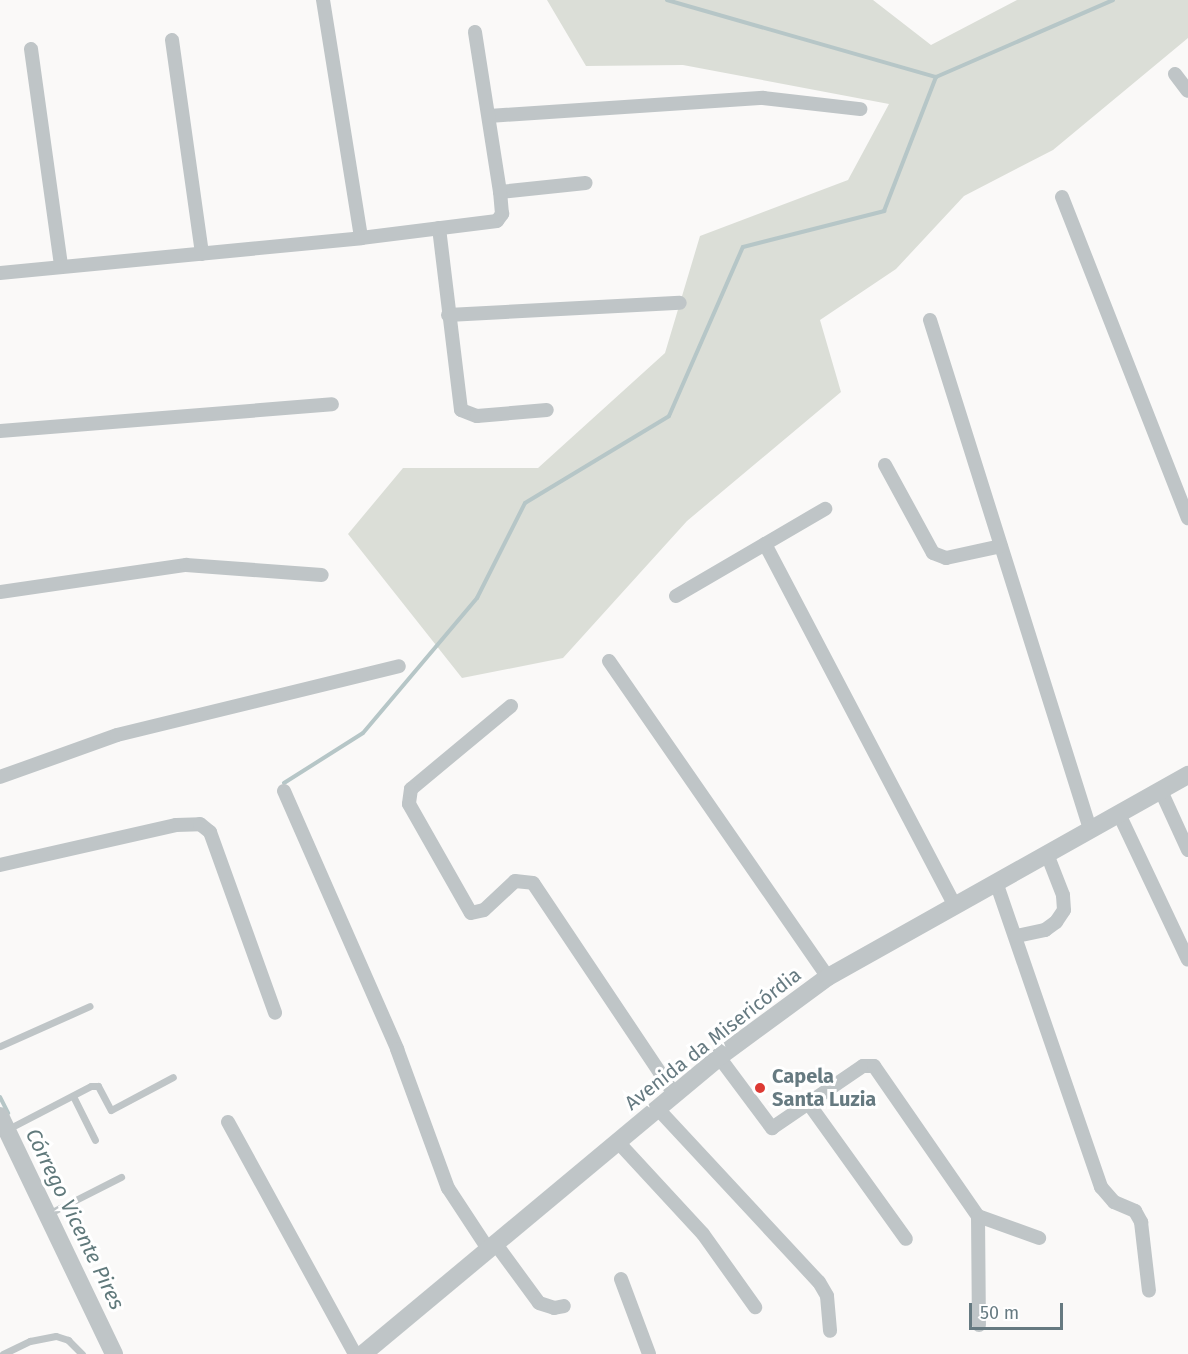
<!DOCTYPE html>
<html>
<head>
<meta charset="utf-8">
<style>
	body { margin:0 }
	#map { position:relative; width:1188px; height:1354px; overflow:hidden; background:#faf9f8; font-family:"Fira Sans",sans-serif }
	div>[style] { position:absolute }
	.green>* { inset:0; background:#dbded7 }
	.stream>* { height:4px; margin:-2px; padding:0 2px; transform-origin:2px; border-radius:2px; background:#b6c6c7 }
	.service>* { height:7px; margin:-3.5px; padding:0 3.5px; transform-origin:3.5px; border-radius:3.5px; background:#bfc5c7 }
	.minor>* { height:14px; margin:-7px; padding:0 7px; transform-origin:7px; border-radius:7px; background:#bfc5c7 }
	.tertiary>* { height:18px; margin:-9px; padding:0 9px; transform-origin:9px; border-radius:9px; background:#bfc5c7 }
	.dots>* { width:16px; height:16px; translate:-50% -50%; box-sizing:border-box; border:3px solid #fff; border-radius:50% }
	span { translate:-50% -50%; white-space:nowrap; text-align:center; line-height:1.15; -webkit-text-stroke:6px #fff; paint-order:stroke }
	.street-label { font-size:20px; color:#667a81 }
	.poi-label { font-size:20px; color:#667a81; font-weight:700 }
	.left { translate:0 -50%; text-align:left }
	.water-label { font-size:21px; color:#60797b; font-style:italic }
	.scale { position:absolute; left:969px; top:1303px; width:94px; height:27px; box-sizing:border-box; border:3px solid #667a81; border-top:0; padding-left:8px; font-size:18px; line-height:21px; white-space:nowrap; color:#667a81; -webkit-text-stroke:4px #fff; paint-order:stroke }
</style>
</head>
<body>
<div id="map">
	<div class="green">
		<i style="clip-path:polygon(547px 0,873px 0,931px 45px,1017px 0,1188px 0,1188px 38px,1053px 150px,964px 196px,896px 269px,820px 320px,841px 392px,687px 521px,563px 658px,462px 678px,348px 534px,403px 468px,538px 468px,665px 353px,700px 236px,848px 180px,889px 104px,683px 65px,586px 66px)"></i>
	</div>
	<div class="stream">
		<i style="left:667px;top:0;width:280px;rotate:16deg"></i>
		<i style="left:936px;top:77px;width:193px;rotate:-23.5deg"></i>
		<i style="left:284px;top:783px;width:93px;rotate:-32.3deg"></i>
		<i style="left:363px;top:733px;width:177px;rotate:-49.8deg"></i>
		<i style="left:477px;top:598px;width:106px;rotate:-63.2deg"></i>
		<i style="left:525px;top:503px;width:168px;rotate:-31.1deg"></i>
		<i style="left:669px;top:416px;width:184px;rotate:-66.4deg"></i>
		<i style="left:743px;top:247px;width:146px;rotate:-14.3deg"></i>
		<i style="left:884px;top:211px;width:144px;rotate:-68.8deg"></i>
		<i style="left:0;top:1097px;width:18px;rotate:63deg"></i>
	</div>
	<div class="service">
		<i style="left:0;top:1046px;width:98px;rotate:-24deg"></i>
		<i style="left:73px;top:1096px;width:49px;rotate:63.4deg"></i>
		<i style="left:8px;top:1129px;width:93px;rotate:-27.4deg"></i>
		<i style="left:91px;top:1086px;width:7px"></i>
		<i style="left:98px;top:1086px;width:27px;rotate:62deg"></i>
		<i style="left:111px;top:1110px;width:70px;rotate:-28deg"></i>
		<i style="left:48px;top:1214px;width:82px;rotate:-26.9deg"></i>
		<i style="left:3px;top:1354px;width:30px;rotate:-26deg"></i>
		<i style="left:30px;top:1341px;width:26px;rotate:-11deg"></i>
		<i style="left:56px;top:1336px;width:13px;rotate:18deg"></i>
		<i style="left:68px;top:1340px;width:20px;rotate:45deg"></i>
	</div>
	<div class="minor">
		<i style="left:323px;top:0;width:241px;rotate:80.9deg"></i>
		<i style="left:172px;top:40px;width:216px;rotate:82deg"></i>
		<i style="left:31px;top:49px;width:219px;rotate:82.1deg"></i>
		<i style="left:1175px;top:74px;width:21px;rotate:53deg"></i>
		<i style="left:489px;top:116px;width:275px;rotate:-3.8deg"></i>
		<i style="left:763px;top:98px;width:98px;rotate:6.5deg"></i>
		<i style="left:500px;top:192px;width:86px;rotate:-6deg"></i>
		<i style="left:1062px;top:197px;width:345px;rotate:68.6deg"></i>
		<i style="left:439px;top:228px;width:183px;rotate:83.1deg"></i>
		<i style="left:461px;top:410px;width:17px;rotate:21deg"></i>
		<i style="left:477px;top:416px;width:70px;rotate:-4.9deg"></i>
		<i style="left:0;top:273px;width:363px;rotate:-5.5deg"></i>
		<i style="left:361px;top:238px;width:137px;rotate:-7.1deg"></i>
		<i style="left:497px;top:221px;width:9px;rotate:-54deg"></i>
		<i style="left:502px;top:214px;width:22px;rotate:-95deg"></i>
		<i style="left:500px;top:192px;width:162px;rotate:-98.9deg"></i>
		<i style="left:448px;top:315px;width:232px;rotate:-3deg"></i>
		<i style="left:930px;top:320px;width:534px;rotate:72.55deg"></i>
		<i style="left:0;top:431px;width:333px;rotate:-4.6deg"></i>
		<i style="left:885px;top:465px;width:100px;rotate:61.4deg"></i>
		<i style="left:933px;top:553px;width:14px;rotate:21deg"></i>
		<i style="left:946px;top:558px;width:56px;rotate:-12.3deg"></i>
		<i style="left:765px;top:544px;width:409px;rotate:62.3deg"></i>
		<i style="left:0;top:592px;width:188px;rotate:-8.3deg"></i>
		<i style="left:186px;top:565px;width:136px;rotate:4.2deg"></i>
		<i style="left:676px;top:596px;width:173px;rotate:-30.3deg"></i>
		<i style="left:609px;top:661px;width:384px;rotate:55.3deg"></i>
		<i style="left:511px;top:706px;width:130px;rotate:140.3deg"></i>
		<i style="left:411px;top:789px;width:15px;rotate:98deg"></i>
		<i style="left:409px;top:804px;width:125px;rotate:60.4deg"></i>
		<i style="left:471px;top:913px;width:13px;rotate:-13deg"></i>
		<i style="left:484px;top:910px;width:42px;rotate:-43.1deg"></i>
		<i style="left:515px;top:881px;width:18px;rotate:6deg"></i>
		<i style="left:533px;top:883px;width:254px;rotate:56.2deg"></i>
		<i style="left:0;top:777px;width:124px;rotate:-19.7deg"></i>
		<i style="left:117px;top:735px;width:290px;rotate:-13.7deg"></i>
		<i style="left:284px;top:791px;width:282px;rotate:66.3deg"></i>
		<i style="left:397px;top:1049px;width:148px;rotate:69.9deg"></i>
		<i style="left:448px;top:1188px;width:73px;rotate:56.7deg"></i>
		<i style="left:1161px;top:791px;width:65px;rotate:65.4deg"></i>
		<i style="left:1119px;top:814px;width:161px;rotate:64.7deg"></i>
		<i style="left:0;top:865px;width:180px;rotate:-12.8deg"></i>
		<i style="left:176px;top:825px;width:24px;rotate:-2deg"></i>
		<i style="left:200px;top:824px;width:13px;rotate:39deg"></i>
		<i style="left:210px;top:832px;width:192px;rotate:70.2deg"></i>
		<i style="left:996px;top:882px;width:323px;rotate:71deg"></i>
		<i style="left:1101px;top:1187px;width:20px;rotate:49deg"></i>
		<i style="left:1114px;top:1202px;width:23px;rotate:23deg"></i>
		<i style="left:1135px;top:1211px;width:13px;rotate:61deg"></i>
		<i style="left:1141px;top:1222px;width:69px;rotate:83.4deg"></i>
		<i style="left:1017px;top:936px;width:29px;rotate:-12deg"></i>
		<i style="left:1045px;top:930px;width:14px;rotate:-36deg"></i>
		<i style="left:1056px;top:922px;width:14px;rotate:-56deg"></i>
		<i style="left:1064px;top:910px;width:15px;rotate:-94deg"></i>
		<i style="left:1063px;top:895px;width:44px;rotate:-111.3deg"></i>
		<i style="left:719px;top:1057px;width:89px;rotate:53.3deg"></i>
		<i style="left:772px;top:1128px;width:110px;rotate:-34.3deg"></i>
		<i style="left:863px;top:1066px;width:11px"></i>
		<i style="left:874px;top:1066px;width:183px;rotate:55.3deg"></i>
		<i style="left:978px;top:1216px;width:109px;rotate:89.5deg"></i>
		<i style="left:809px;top:1104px;width:166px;rotate:54.3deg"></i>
		<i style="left:658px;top:1109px;width:236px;rotate:47.1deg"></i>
		<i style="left:819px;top:1282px;width:16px;rotate:60deg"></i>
		<i style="left:827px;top:1296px;width:35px;rotate:85deg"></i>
		<i style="left:228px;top:1122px;width:264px;rotate:61.3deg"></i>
		<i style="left:618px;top:1142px;width:125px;rotate:47.3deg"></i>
		<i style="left:703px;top:1234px;width:90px;rotate:54.5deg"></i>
		<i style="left:978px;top:1216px;width:65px;rotate:19.8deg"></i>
		<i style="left:495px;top:1243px;width:74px;rotate:53.7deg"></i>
		<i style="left:539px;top:1303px;width:16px;rotate:18deg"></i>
		<i style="left:554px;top:1308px;width:10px;rotate:-11deg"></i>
		<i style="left:621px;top:1279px;width:80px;rotate:69.5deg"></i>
	</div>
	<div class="tertiary">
		<i style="left:0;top:1116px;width:264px;rotate:64.4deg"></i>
		<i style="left:363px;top:1354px;width:464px;rotate:-39.8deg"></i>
		<i style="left:719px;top:1057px;width:135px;rotate:-36.3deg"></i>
		<i style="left:828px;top:977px;width:413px;rotate:-29.3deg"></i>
	</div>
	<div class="dots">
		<i style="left:760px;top:1088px;background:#dd3a34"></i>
	</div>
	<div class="street-label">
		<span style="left:713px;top:1039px;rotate:-38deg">Avenida da Misericórdia</span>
	</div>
	<div class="poi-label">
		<span class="left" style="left:772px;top:1088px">Capela<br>Santa Luzia</span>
	</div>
	<div class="water-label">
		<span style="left:75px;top:1219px;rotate:64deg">Córrego Vicente Pires</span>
	</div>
	<div class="scale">50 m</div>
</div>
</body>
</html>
